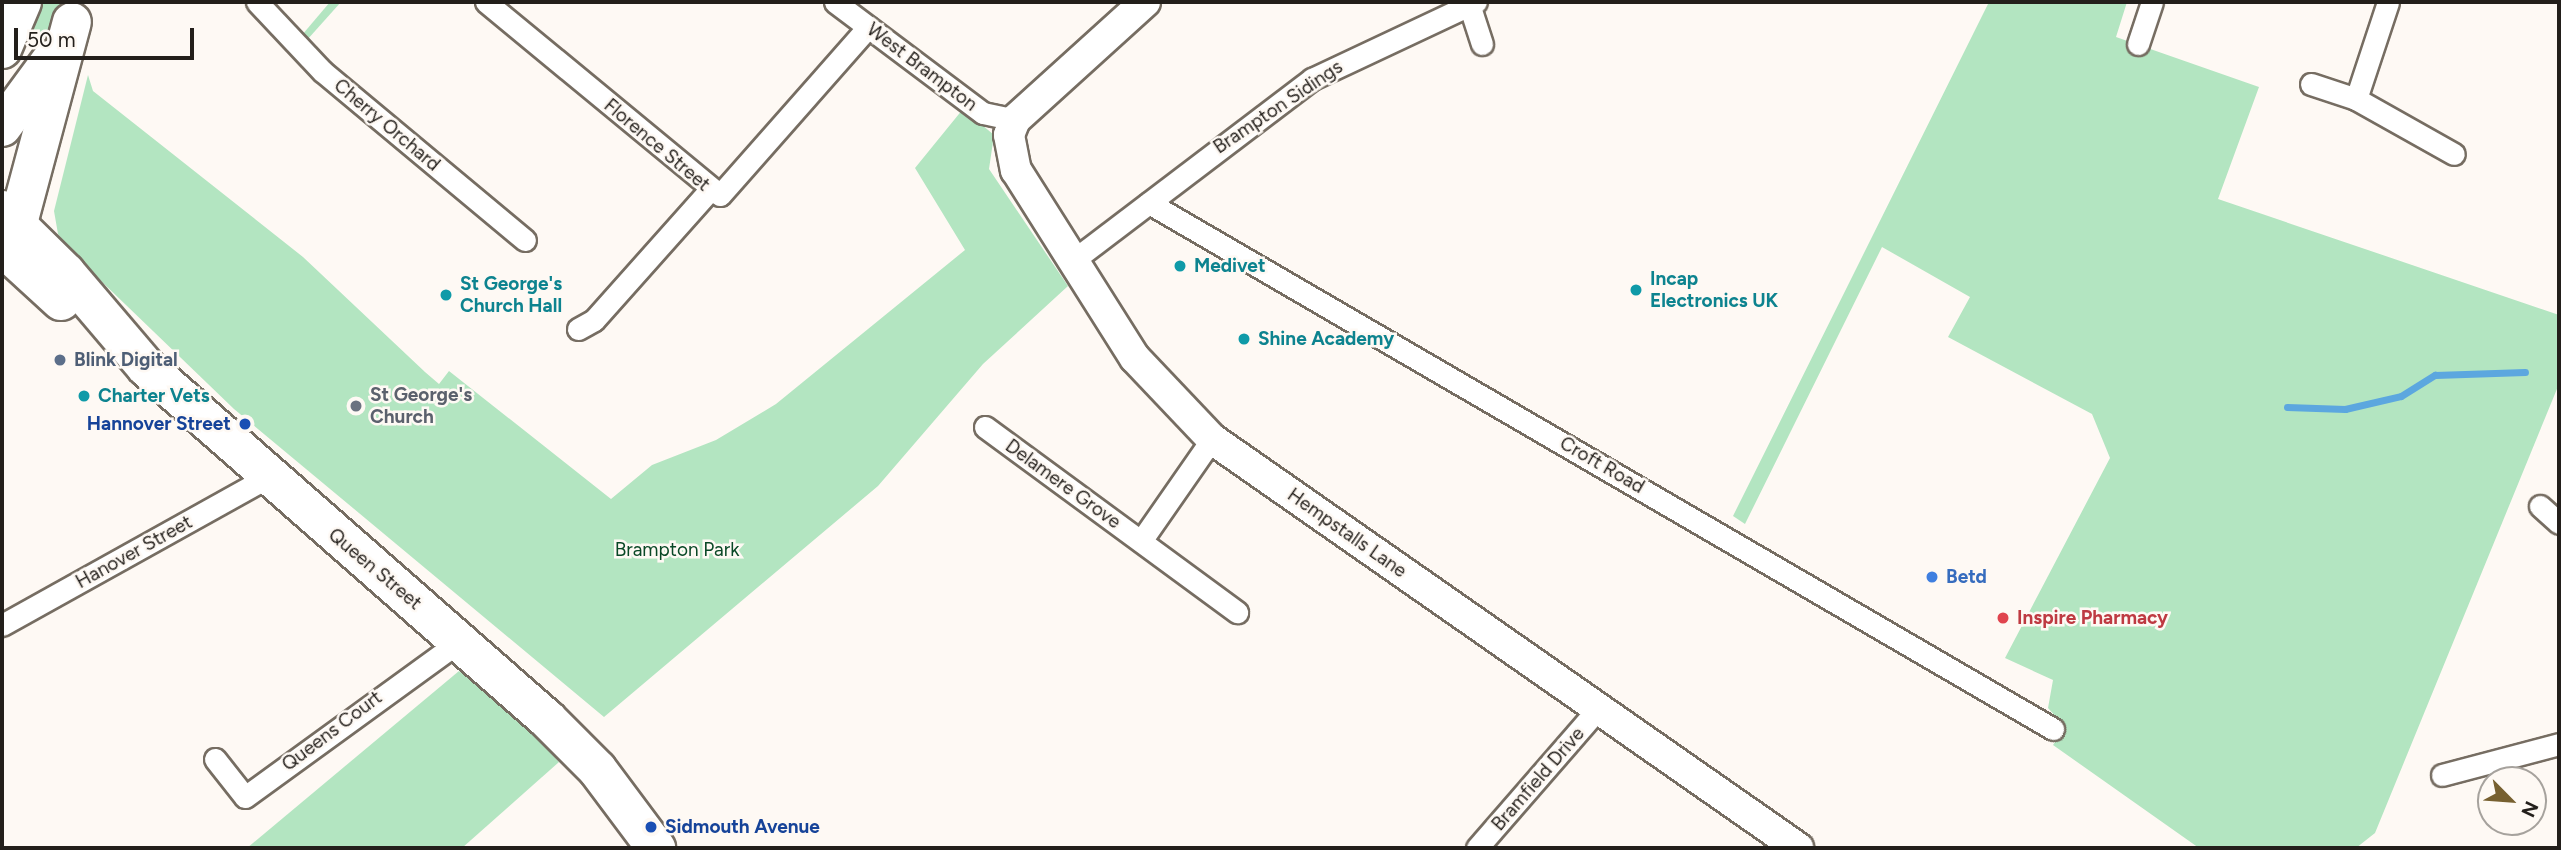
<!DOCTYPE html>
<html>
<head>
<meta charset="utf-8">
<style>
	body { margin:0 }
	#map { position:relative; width:2561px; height:850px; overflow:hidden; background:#fef9f4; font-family:Figtree,sans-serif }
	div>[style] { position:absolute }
	.green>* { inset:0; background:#b3e5c1 }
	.stream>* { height:7px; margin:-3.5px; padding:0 3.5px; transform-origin:3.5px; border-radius:3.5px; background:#5ca7df }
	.roads { filter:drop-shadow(2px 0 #766d62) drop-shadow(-2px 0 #766d62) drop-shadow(0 2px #766d62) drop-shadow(0 -2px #766d62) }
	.street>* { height:21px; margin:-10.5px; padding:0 10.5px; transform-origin:10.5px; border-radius:10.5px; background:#fff }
	.secondary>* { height:30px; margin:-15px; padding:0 15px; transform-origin:15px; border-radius:15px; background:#fff }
	.highway>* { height:38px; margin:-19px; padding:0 19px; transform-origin:19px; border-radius:19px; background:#fff }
	.dots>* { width:19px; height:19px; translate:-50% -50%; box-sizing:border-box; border:4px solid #fef9f4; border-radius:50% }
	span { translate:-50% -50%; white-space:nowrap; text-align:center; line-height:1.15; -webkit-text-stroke:5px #fef9f4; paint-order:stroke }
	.street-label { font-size:19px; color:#231f1b }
	.culture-label { font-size:19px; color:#0d838f; font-weight:700 }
	.left { translate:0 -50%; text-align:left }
	.service-label { font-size:19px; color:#4e5e75; font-weight:700 }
	.worship-label { font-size:19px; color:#5b616d; font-weight:700 }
	.transit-label { font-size:19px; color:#164399; font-weight:700 }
	.right { translate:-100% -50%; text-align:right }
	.park-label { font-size:19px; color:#094826 }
	.shop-label { font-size:19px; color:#366cbe; font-weight:700 }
	.health-label { font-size:19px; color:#be3a42; font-weight:700 }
	.frame { position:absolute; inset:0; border:4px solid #231f1b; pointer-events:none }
	.north { position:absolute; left:2477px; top:766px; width:70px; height:70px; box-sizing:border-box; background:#fef9f4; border:2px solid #a6a29d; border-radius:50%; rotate:115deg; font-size:19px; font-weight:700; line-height:28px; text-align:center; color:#231f1b }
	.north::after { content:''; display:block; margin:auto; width:24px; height:32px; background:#776030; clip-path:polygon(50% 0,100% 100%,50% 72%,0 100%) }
	.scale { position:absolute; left:14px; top:28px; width:180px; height:32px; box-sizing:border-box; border:4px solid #231f1b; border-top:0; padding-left:9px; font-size:21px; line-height:24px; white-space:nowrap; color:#231f1b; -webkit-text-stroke:5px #fef9f4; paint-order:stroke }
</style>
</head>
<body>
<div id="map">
	<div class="green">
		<i style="clip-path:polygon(38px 2px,61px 2px,47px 37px,28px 29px)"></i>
		<i style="clip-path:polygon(330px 2px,341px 2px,307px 40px,302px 35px)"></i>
		<i style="clip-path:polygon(1989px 2px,2127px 2px,2116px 37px,2259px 87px,2218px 199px,2559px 315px,2559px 384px,2375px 833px,2356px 848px,2199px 848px,2053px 745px,2065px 727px,2048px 708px,2053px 680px,2005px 658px,2110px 458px,2092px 414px,1948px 337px,1970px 297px,1882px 247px,1745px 524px,1733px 516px)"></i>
		<i style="clip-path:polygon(88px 75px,93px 91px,303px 257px,425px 372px,439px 384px,449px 371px,611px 499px,652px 465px,716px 440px,776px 404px,965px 250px,915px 168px,963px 109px,994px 135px,989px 169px,1068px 286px,983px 364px,878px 486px,604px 717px,234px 409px,73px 254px,58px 234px,54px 211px)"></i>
		<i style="clip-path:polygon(459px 671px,518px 717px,559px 762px,462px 848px,247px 848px)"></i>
	</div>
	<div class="stream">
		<i style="left:2287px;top:407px;width:58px;rotate:2deg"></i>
		<i style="left:2345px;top:409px;width:57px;rotate:-13.1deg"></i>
		<i style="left:2401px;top:396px;width:40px;rotate:-32deg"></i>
		<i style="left:2435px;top:375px;width:90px;rotate:-1.9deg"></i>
	</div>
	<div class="roads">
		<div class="street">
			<i style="left:257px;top:2px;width:95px;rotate:46.7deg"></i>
			<i style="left:322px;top:71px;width:264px;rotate:39.8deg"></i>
			<i style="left:486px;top:2px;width:303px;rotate:39.5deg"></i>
			<i style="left:720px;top:195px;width:224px;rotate:-48.6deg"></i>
			<i style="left:835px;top:2px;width:185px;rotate:36.9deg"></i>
			<i style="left:983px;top:113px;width:33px;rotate:12deg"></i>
			<i style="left:1469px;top:4px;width:42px;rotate:72deg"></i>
			<i style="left:2138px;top:44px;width:44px;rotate:-71.6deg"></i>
			<i style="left:2311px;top:84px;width:47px;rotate:18.4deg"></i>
			<i style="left:2356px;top:99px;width:112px;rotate:29.3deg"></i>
			<i style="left:2356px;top:99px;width:102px;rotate:-71.7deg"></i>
			<i style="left:1149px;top:203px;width:1046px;rotate:30.19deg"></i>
			<i style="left:1071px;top:262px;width:303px;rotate:-37.2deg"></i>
			<i style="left:1312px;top:79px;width:181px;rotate:-25.2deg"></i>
			<i style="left:578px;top:329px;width:18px;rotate:-29deg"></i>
			<i style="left:594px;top:320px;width:174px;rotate:-48.3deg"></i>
			<i style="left:985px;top:427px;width:313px;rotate:36.3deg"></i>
			<i style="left:2540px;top:506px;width:25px;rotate:42deg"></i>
			<i style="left:1141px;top:541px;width:124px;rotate:-55.2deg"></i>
			<i style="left:2px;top:625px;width:302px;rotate:-29.1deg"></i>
			<i style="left:215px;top:759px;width:48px;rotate:51.7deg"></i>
			<i style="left:245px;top:797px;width:266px;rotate:-36deg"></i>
			<i style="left:2442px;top:775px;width:121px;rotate:-14.8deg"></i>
			<i style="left:1477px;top:848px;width:184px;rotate:-49deg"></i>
		</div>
		<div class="secondary">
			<i style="left:1145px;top:2px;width:176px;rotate:137.8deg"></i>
			<i style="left:1015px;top:120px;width:16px;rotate:112deg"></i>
			<i style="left:1009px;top:135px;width:36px;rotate:79deg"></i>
			<i style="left:1016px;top:170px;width:222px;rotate:57.7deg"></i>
			<i style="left:1135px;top:358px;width:112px;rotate:46.5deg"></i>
			<i style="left:1212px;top:439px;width:715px;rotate:34.91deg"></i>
		</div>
		<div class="highway">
			<i style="left:2px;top:49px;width:51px;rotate:-66.9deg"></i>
			<i style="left:2px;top:127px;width:84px;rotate:-53.7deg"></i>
			<i style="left:2px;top:210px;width:90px;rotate:44.5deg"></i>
			<i style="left:66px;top:273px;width:123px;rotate:49.6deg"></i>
			<i style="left:146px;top:367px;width:534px;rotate:41.28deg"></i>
			<i style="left:547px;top:719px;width:71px;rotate:45deg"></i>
			<i style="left:597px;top:769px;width:99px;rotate:53.2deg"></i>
			<i style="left:18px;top:223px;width:208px;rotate:-75deg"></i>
			<i style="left:2px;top:247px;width:80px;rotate:42.5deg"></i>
		</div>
	</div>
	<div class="dots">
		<i style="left:1180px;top:266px;background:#0f9aa8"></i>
		<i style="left:1636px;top:290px;background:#0f9aa8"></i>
		<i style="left:446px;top:295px;background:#0f9aa8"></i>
		<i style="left:1244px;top:339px;background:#0f9aa8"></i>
		<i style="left:60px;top:360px;background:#5c6f8a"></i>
		<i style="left:84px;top:396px;background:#0f9aa8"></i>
		<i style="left:356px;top:406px;background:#6b7280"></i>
		<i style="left:245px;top:424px;background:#1a4fb4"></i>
		<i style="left:1932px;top:577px;background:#3f7fe0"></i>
		<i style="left:2003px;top:618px;background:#e0444e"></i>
		<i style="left:651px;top:827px;background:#1a4fb4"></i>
	</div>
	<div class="street-label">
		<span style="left:922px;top:67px;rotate:37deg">West Brampton</span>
		<span style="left:1278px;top:107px;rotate:-34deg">Brampton Sidings</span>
		<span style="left:387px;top:125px;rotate:40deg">Cherry Orchard</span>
		<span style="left:657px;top:145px;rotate:40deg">Florence Street</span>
		<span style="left:1602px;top:465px;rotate:30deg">Croft Road</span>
		<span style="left:1063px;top:484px;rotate:36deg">Delamere Grove</span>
		<span style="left:1347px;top:533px;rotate:35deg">Hempstalls Lane</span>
		<span style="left:134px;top:552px;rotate:-29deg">Hanover Street</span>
		<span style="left:375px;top:569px;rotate:40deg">Queen Street</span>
		<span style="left:332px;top:731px;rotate:-37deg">Queens Court</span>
		<span style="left:1538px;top:779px;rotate:-49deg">Bramfield Drive</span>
	</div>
	<div class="culture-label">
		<span class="left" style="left:1194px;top:266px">Medivet</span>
		<span class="left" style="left:1650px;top:290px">Incap<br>Electronics UK</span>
		<span class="left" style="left:460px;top:295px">St George's<br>Church Hall</span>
		<span class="left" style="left:1258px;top:339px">Shine Academy</span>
		<span class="left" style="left:98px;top:396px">Charter Vets</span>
	</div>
	<div class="service-label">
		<span class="left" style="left:74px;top:360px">Blink Digital</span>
	</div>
	<div class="worship-label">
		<span class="left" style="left:370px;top:406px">St George's<br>Church</span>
	</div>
	<div class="transit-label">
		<span class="right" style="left:231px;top:424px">Hannover Street</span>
		<span class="left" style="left:665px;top:827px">Sidmouth Avenue</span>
	</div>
	<div class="park-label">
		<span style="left:677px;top:550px">Brampton Park</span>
	</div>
	<div class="shop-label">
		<span class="left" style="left:1946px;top:577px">Betd</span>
	</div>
	<div class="health-label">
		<span class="left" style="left:2017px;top:618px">Inspire Pharmacy</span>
	</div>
	<div class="frame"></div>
	<div class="north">N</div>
	<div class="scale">50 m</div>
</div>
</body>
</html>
